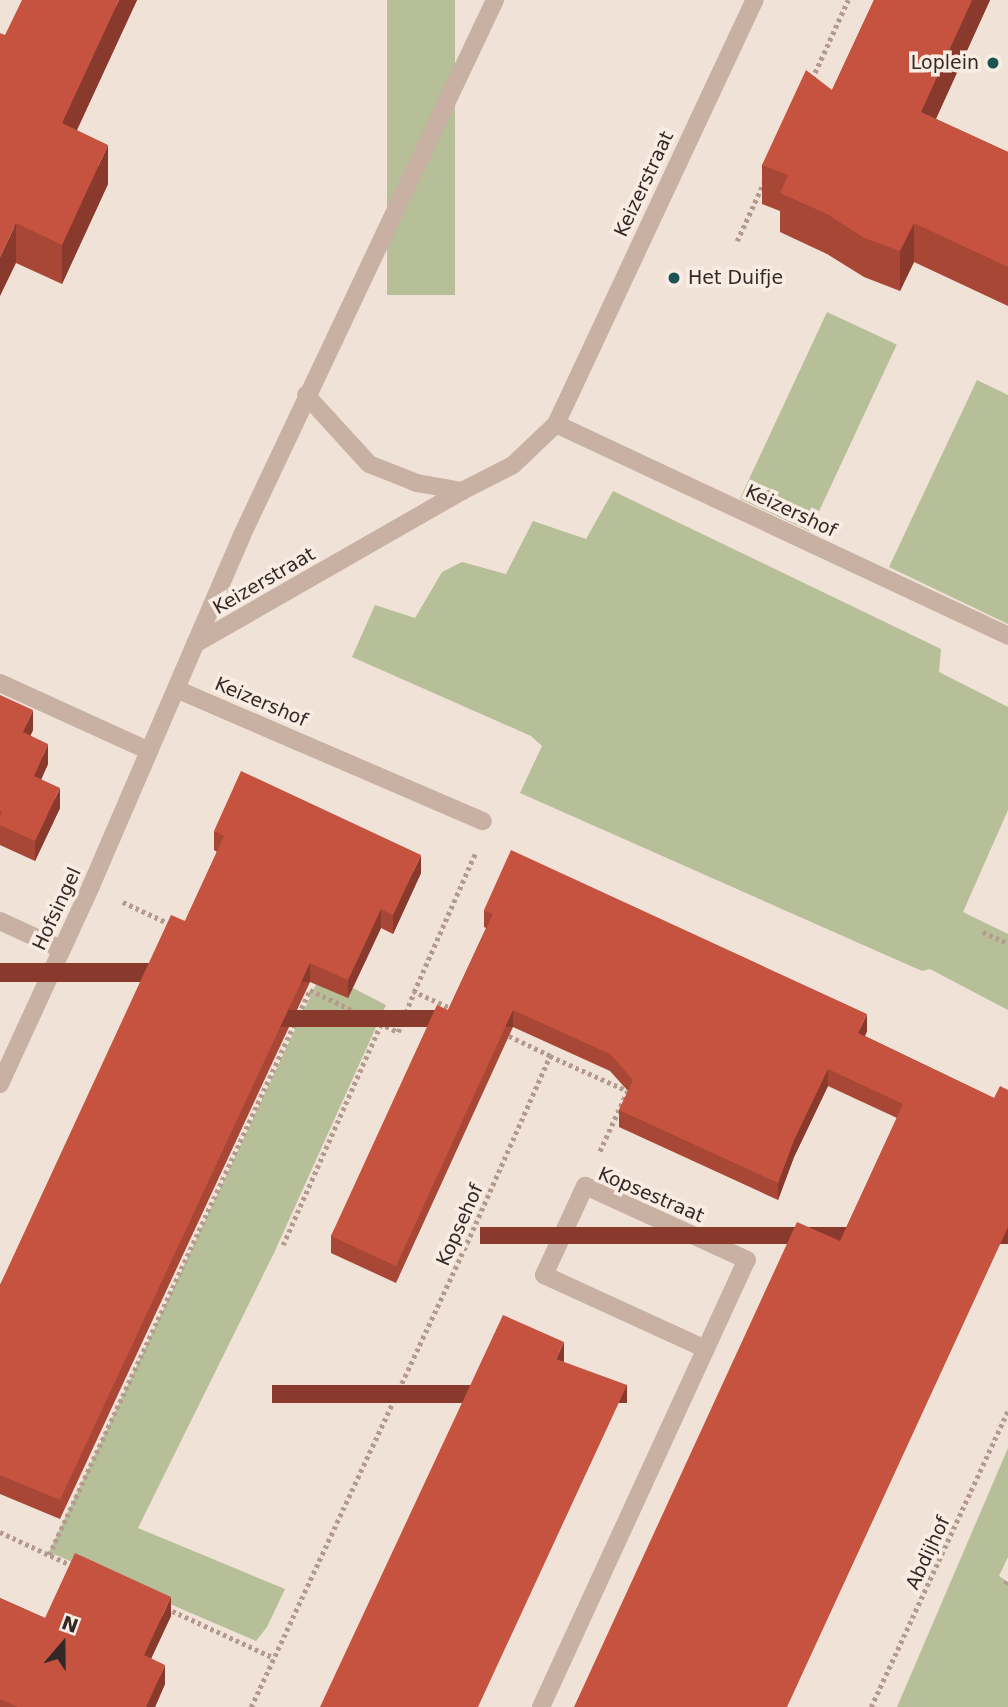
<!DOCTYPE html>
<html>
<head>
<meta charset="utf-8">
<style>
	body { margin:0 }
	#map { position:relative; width:1008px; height:1707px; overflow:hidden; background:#f0e2d7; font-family:"DejaVu Sans",sans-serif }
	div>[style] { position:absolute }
	.green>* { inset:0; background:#b6bf97; transform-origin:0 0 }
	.path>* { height:4.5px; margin-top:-2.25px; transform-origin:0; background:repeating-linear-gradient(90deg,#b49a8e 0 3.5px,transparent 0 7px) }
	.street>* { height:18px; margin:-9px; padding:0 9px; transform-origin:9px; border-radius:9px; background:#c8b0a3 }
	.wall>* { inset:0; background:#a94737 }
	.shaded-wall>* { inset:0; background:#8a3a2d; transform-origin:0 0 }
	.building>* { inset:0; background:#c55340 }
	.dots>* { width:19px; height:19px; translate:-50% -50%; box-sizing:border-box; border:4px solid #f8ece3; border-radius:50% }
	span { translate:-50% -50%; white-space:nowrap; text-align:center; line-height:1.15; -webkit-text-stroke:7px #f8ece3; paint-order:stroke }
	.poi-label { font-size:19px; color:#332825 }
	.right { translate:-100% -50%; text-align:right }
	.left { translate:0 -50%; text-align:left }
	.street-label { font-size:19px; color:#332825 }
	.north { position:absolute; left:28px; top:1609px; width:70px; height:70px; -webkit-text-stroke:5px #f8ece3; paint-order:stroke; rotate:20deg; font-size:19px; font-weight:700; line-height:28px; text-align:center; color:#332825 }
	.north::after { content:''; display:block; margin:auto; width:24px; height:32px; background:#332825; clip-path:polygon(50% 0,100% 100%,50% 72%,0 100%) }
</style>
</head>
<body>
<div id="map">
	<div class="green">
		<i style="left:387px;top:0;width:68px;height:295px"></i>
		<i style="left:827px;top:312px;width:77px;height:206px;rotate:25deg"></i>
		<i style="clip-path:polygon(977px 380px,1008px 395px,1008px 624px,889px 567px)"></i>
		<i style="clip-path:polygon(613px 491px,941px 649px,939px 672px,1008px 707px,1008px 810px,963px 912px,1008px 934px,1008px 1010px,930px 969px,922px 971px,520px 793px,542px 746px,531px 736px,352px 657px,375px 605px,415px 618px,442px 572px,462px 562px,506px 574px,533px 521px,586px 539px)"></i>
		<i style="clip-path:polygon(322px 972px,386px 1005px,274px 1253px,138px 1528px,285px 1589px,267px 1627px,256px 1641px,49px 1552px)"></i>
		<i style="clip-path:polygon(1008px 1448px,1008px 1557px,999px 1576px,1008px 1582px,1008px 1707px,897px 1707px)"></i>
	</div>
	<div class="path">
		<i style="left:812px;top:79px;width:87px;rotate:-65.5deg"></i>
		<i style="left:737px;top:241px;width:65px;rotate:-65.4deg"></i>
		<i style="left:123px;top:902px;width:54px;rotate:25.1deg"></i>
		<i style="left:983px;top:932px;width:27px;rotate:24deg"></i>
		<i style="left:310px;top:990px;width:98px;rotate:25.5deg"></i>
		<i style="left:398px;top:1032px;width:43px;rotate:-68.2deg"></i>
		<i style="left:454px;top:1010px;width:44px;rotate:-155.8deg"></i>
		<i style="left:414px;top:992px;width:151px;rotate:-66.2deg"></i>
		<i style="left:550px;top:1056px;width:85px;rotate:24.2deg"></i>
		<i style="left:628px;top:1091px;width:69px;rotate:114.7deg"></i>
		<i style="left:283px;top:1245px;width:242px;rotate:-66.1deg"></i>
		<i style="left:0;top:1532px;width:83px;rotate:25deg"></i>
		<i style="left:49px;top:1555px;width:622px;rotate:-65.21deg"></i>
		<i style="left:1005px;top:1584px;width:7px;rotate:-63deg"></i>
		<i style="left:166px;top:1608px;width:119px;rotate:24.8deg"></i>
		<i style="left:251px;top:1707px;width:512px;rotate:-65.04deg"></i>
		<i style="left:467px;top:1243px;width:205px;rotate:-66.1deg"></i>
		<i style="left:550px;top:1056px;width:49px;rotate:-154.5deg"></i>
		<i style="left:871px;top:1707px;width:327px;rotate:-65.2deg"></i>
	</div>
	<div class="street">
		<i style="left:306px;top:395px;width:93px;rotate:47.6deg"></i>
		<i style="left:369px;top:464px;width:52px;rotate:21.6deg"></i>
		<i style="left:417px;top:483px;width:46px;rotate:10.1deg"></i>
		<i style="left:556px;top:424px;width:499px;rotate:25.1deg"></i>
		<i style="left:195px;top:644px;width:308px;rotate:-29.8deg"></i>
		<i style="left:462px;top:491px;width:57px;rotate:-27deg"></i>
		<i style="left:513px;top:465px;width:59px;rotate:-43.6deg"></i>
		<i style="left:556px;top:424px;width:468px;rotate:-64.9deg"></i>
		<i style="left:0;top:683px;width:164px;rotate:24.5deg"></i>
		<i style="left:176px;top:689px;width:334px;rotate:23.3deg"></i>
		<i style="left:0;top:921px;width:67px;rotate:24.7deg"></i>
		<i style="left:0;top:1084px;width:218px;rotate:-65.3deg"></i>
		<i style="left:91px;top:886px;width:382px;rotate:-66.7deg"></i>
		<i style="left:242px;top:535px;width:592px;rotate:-64.69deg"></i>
		<i style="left:541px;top:1707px;width:492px;rotate:-65.3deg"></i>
		<i style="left:747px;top:1260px;width:178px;rotate:-155.4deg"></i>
		<i style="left:585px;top:1186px;width:98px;rotate:114.7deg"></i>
		<i style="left:544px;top:1275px;width:178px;rotate:24.6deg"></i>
	</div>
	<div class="wall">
		<i style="clip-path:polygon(137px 0,77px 130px,108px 184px,62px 284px,16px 263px,5px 35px)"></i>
		<i style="clip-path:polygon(874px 0,990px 0,936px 119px,1008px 152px,1008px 306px,914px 262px,900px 291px,864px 277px,827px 254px,780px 232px,780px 211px,762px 204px,762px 165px,832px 90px)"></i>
		<i style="clip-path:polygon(0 695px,33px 730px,30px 736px,48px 764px,41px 779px,60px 808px,35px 861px,0 845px)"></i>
		<i style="clip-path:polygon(214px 831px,421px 873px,393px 934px,381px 928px,348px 998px,310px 982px,60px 1519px,0 1494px,0 1285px,185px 921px,217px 852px,214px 850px)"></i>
		<i style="clip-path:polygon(484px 910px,867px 1031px,865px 1036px,994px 1098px,1008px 1090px,840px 1241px,897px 1118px,828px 1086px,794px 1157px,778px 1200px,619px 1127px,619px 1110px,628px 1091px,610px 1071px,513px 1027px,396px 1283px,331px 1253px,331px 1236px,448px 1010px,486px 928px,484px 927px)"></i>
		<i style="clip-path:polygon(0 1598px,45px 1618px,171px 1616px,151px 1658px,165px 1684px,155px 1707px,0 1707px)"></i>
	</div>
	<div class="shaded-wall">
		<i style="clip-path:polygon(119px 0,137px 0,62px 162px,62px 123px)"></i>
		<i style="clip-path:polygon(972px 0,990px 0,921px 151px,921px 112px)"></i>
		<i style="clip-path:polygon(108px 145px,108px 184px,62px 284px,62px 245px)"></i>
		<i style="clip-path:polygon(16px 223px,16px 263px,0 296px,0 257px)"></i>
		<i style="clip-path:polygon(914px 223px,914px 262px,900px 291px,900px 251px)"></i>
		<i style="clip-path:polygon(33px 710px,33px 730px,23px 752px,23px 732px)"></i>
		<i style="clip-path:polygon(48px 744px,48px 764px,34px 796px,34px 776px)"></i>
		<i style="clip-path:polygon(60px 788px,60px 808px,35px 861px,35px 841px)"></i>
		<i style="clip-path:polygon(421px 855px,421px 873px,393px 934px,393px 915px)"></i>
		<i style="clip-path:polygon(381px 909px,381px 928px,348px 998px,348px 980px)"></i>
		<i style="left:310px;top:963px;width:19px;height:592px;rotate:90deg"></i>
		<i style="left:513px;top:1010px;width:17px;height:281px;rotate:90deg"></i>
		<i style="clip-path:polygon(867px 1014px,867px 1031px,858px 1050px,858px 1033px)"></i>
		<i style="clip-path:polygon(828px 1069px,828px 1086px,794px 1157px,778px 1200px,778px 1183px,794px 1140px)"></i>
		<i style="left:1008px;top:1227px;width:17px;height:528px;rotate:90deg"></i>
		<i style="clip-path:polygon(564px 1342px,564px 1361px,556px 1377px,556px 1359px)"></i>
		<i style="left:627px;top:1385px;width:18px;height:355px;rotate:90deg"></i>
		<i style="clip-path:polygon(171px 1597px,171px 1616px,144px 1674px,144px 1655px)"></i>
		<i style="clip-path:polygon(165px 1665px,165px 1684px,155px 1707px,146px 1707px)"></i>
	</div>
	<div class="building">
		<i style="clip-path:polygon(22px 0,119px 0,62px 123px,108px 145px,62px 245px,16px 223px,0 257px,0 33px,5px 35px)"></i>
		<i style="clip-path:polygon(874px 0,972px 0,921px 112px,1008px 152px,1008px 267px,914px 223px,900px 251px,864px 238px,827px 214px,780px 193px,788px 175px,762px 165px,806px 70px,832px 90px)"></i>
		<i style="clip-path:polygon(0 695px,33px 710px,23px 732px,48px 744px,34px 776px,60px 788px,35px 841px,0 825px,0 816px,2px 812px,0 811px)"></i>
		<i style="clip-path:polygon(241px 771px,421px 855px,393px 915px,381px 909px,348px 980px,310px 963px,60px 1500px,0 1475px,0 1285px,171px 915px,185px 921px,224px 836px,214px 831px)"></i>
		<i style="clip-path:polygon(511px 850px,867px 1014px,858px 1033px,994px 1098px,1000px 1086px,1008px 1090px,1008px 1227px,787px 1707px,574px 1707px,797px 1222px,840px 1241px,903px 1104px,828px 1069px,794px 1140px,778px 1183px,619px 1110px,633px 1080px,610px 1054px,513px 1010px,396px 1266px,331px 1236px,437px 1005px,448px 1010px,493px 914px,484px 910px)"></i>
		<i style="clip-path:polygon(503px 1315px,564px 1342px,556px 1359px,627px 1385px,478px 1707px,320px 1707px)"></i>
		<i style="clip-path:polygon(75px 1553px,171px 1597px,144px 1655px,165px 1665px,146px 1707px,18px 1707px,0 1699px,0 1598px,45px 1618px)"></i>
	</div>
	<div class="dots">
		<i style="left:993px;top:63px;background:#1b5452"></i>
		<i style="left:674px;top:278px;background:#1b5452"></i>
	</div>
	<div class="poi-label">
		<span class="right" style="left:979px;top:63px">Loplein</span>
		<span class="left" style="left:688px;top:278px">Het Duifje</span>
	</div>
	<div class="street-label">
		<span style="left:644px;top:184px;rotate:-65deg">Keizerstraat</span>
		<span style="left:791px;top:511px;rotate:25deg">Keizershof</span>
		<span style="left:264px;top:581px;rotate:-30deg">Keizerstraat</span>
		<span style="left:261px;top:702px;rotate:23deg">Keizershof</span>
		<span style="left:57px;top:909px;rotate:-65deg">Hofsingel</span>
		<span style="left:651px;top:1195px;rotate:23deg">Kopsestraat</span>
		<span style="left:460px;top:1225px;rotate:-66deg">Kopsehof</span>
		<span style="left:928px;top:1553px;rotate:-65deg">Abdijhof</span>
	</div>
	<div class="north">N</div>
</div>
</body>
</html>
